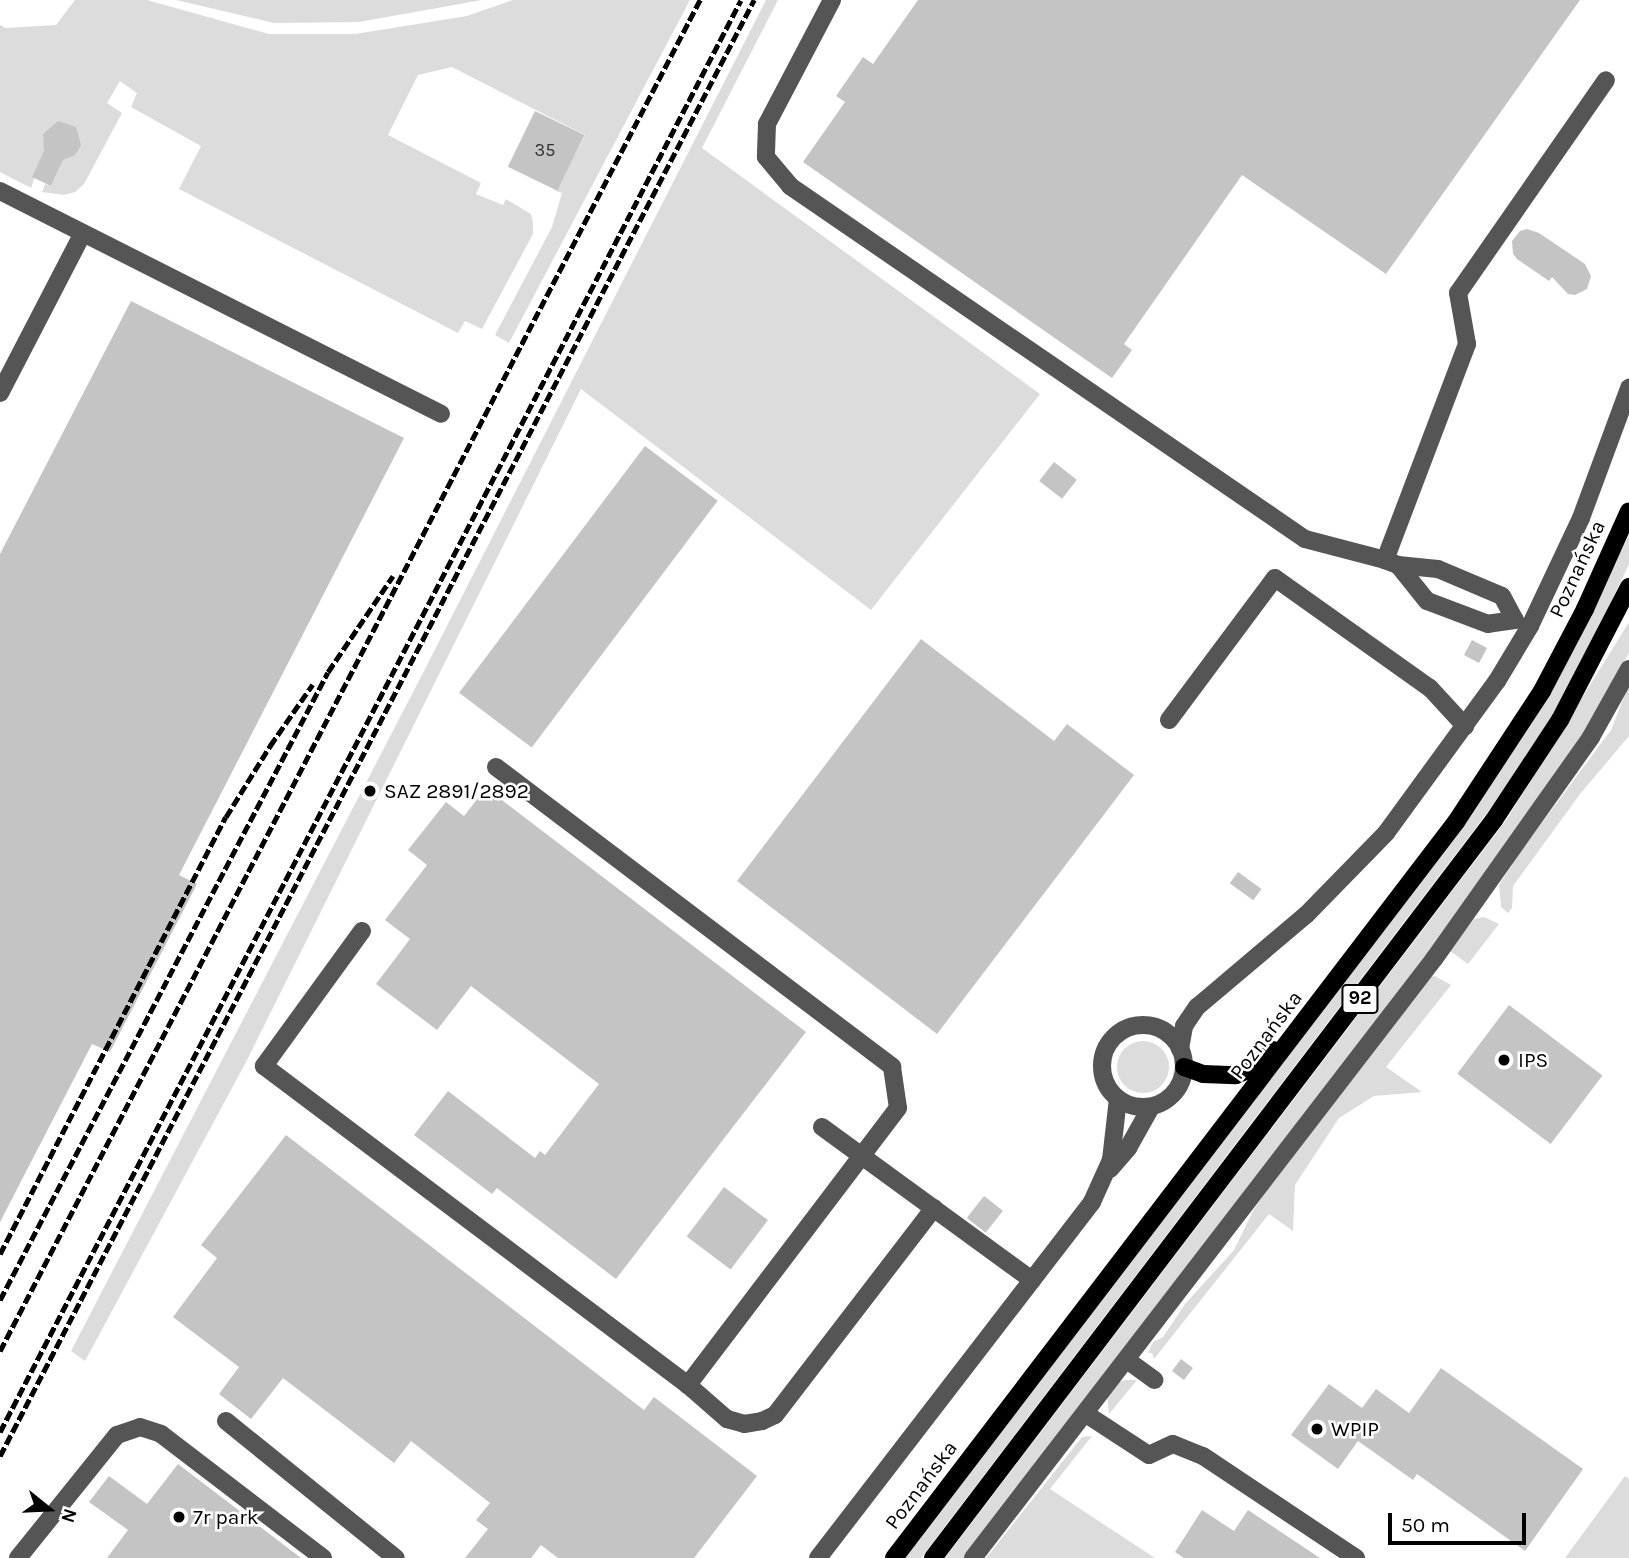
<!DOCTYPE html>
<html>
<head>
<meta charset="utf-8">
<style>
	body { margin:0 }
	#map { position:relative; width:1629px; height:1558px; overflow:hidden; background:#fff; font-family:Karla,sans-serif }
	div>[style] { position:absolute }
	.green>* { inset:0; background:#dcdcdc }
	.round { border-radius:50% }
	.building>* { inset:0; background:#c4c4c4; transform-origin:0 0 }
	.minor>* { height:18px; margin:-9px; padding:0 9px; transform-origin:9px; border-radius:9px; background:#555 }
	.minor>.ring { margin:-9px; padding:0; box-sizing:content-box; background:none; border:18px solid #555; border-radius:50% }
	.major>* { height:18px; margin:-9px; padding:0 9px; transform-origin:9px; border-radius:9px; background:#000 }
	.rail>* { height:5px; margin-top:-2.5px; transform-origin:0; background:repeating-linear-gradient(90deg,#000 0 10px,transparent 0 13.5px) }
	.dots>* { width:19px; height:19px; translate:-50% -50%; box-sizing:border-box; border:4px solid #fff; border-radius:50% }
	span { translate:-50% -50%; white-space:nowrap; text-align:center; line-height:1.15; -webkit-text-stroke:5px #fff; paint-order:stroke }
	.number-label { font-size:18px; color:#313131 }
	.number-label span { -webkit-text-stroke-width:0 }
	.shield-label span { padding:2px 5px; background:#fff; border:2px solid; border-radius:5px; -webkit-text-stroke-width:0 }
	.shield-label { font-size:19px; color:#000; font-weight:700 }
	.street-label { font-size:21px; color:#000 }
	.poi-label { font-size:21px; color:#000 }
	.left { translate:0 -50%; text-align:left }
	.north { position:absolute; left:14px; top:1474px; width:70px; height:70px; -webkit-text-stroke:5px #fff; paint-order:stroke; rotate:108deg; font-size:19px; font-weight:700; line-height:28px; text-align:center; color:#000 }
	.north::after { content:''; display:block; margin:auto; width:24px; height:32px; background:#000; clip-path:polygon(50% 0,100% 100%,50% 72%,0 100%) }
	.scale { position:absolute; left:1388px; top:1513px; width:138px; height:32px; box-sizing:border-box; border:4px solid #000; border-top:0; padding-left:9px; font-size:21px; line-height:24px; white-space:nowrap; color:#000; -webkit-text-stroke:5px #fff; paint-order:stroke }
</style>
</head>
<body>
<div id="map">
	<div class="green">
		<i style="clip-path:polygon(75px 0,147px 0,269px 34px,355px 34px,467px 16px,513px 0,690px 0,509px 343px,495px 335px,552px 227px,562px 193px,556px 191px,585px 135px,452px 67px,418px 75px,388px 135px,481px 183px,476px 194px,503px 205px,506px 199px,531px 214px,533px 223px,533px 234px,482px 329px,465px 321px,458px 333px,179px 189px,201px 146px,131px 107px,137px 93px,120px 81px,107px 103px,122px 113px,84px 184px,75px 192px,64px 195px,42px 192px,45px 184px,51px 186px,60px 167px,41px 158px,31px 188px,0 172px,0 25px,6px 28px,56px 25px)"></i>
		<i style="clip-path:polygon(176px 0,482px 0,359px 22px,274px 23px)"></i>
		<i style="clip-path:polygon(766px 0,778px 0,702px 148px,1040px 394px,871px 610px,581px 389px,246px 1062px,85px 1361px,71px 1351px,424px 671px)"></i>
		<i style="clip-path:polygon(1629px 535px,1629px 564px,1592px 642px,1551px 718px,1493px 805px,921px 1558px,905px 1558px,1472px 815px,1559px 678px)"></i>
		<i style="clip-path:polygon(1629px 622px,1629px 653px,1588px 727px,1435px 946px,964px 1558px,945px 1558px,1507px 819px)"></i>
		<i style="clip-path:polygon(1629px 684px,1629px 736px,1580px 794px,1513px 886px,1512px 908px,1508px 913px,1501px 907px,1499px 885px,1524px 847px,1611px 730px)"></i>
		<i style="clip-path:polygon(1484px 917px,1499px 924px,1468px 964px,1450px 951px,1474px 919px)"></i>
		<i style="clip-path:polygon(1435px 976px,1451px 985px,1386px 1067px,1422px 1092px,1374px 1096px,1339px 1118px,1295px 1185px,1293px 1231px,1269px 1214px,1154px 1359px,1152px 1353px,1148px 1353px,1153px 1342px,1163px 1337px,1185px 1304px,1234px 1250px,1254px 1209px,1280px 1172px,1430px 977px)"></i>
		<i class="round" style="left:1117px;top:1041px;width:52px;height:52px"></i>
		<i style="clip-path:polygon(1125px 1380px,1137px 1380px,1109px 1414px,1107px 1396px,1116px 1383px)"></i>
		<i style="clip-path:polygon(1092px 1436px,1050px 1489px,1155px 1558px,986px 1558px,1082px 1437px)"></i>
		<i style="clip-path:polygon(1625px 1476px,1629px 1479px,1629px 1558px,1565px 1558px)"></i>
	</div>
	<div class="building">
		<i style="clip-path:polygon(918px 0,1580px 0,1386px 274px,1242px 175px,1124px 344px,1132px 350px,1112px 378px,803px 162px,845px 102px,836px 96px,863px 57px,873px 64px)"></i>
		<i style="left:535px;top:111px;width:55px;height:62px;rotate:26deg"></i>
		<i style="clip-path:polygon(58px 121px,76px 127px,81px 145px,75px 155px,63px 160px,51px 186px,32px 177px,44px 151px,43px 134px)"></i>
		<i style="clip-path:polygon(1527px 229px,1539px 233px,1585px 264px,1591px 276px,1587px 289px,1575px 295px,1568px 294px,1552px 277px,1549px 281px,1517px 259px,1513px 254px,1512px 241px,1520px 231px)"></i>
		<i style="clip-path:polygon(131px 301px,404px 438px,179px 875px,197px 884px,110px 1052px,92px 1044px,0 1222px,0 554px)"></i>
		<i style="left:645px;top:446px;width:91px;height:309px;rotate:37deg"></i>
		<i style="left:1054px;top:462px;width:29px;height:24px;rotate:38deg"></i>
		<i style="clip-path:polygon(921px 639px,1054px 741px,1067px 724px,1134px 775px,937px 1034px,737px 881px)"></i>
		<i style="left:1472px;top:640px;width:17px;height:17px;rotate:28deg"></i>
		<i style="clip-path:polygon(486px 788px,806px 1032px,616px 1279px,497px 1188px,492px 1194px,414px 1135px,448px 1091px,535px 1158px,540px 1151px,545px 1155px,599px 1084px,471px 986px,437px 1030px,376px 984px,410px 939px,385px 920px,427px 865px,408px 850px,446px 802px,464px 816px)"></i>
		<i style="left:1238px;top:872px;width:29px;height:14px;rotate:36deg"></i>
		<i style="left:1509px;top:1005px;width:117px;height:86px;rotate:37deg"></i>
		<i style="clip-path:polygon(286px 1135px,644px 1410px,654px 1397px,757px 1476px,694px 1558px,558px 1558px,541px 1545px,531px 1558px,465px 1558px,488px 1529px,476px 1520px,490px 1503px,411px 1441px,394px 1463px,283px 1378px,251px 1419px,219px 1394px,239px 1367px,173px 1317px,217px 1258px,201px 1245px)"></i>
		<i style="left:724px;top:1187px;width:55px;height:62px;rotate:37deg"></i>
		<i style="left:984px;top:1196px;width:24px;height:28px;rotate:38deg"></i>
		<i style="left:1181px;top:1359px;width:15px;height:15px;rotate:37deg"></i>
		<i style="clip-path:polygon(1441px 1368px,1583px 1469px,1525px 1551px,1417px 1474px,1413px 1480px,1358px 1441px,1338px 1469px,1291px 1435px,1329px 1384px,1362px 1408px,1376px 1389px,1409px 1413px)"></i>
		<i style="clip-path:polygon(178px 1464px,301px 1558px,107px 1558px,128px 1530px,89px 1502px,109px 1476px,147px 1504px)"></i>
		<i style="clip-path:polygon(1202px 1510px,1234px 1531px,1248px 1510px,1320px 1558px,1184px 1558px,1175px 1552px)"></i>
	</div>
	<div class="minor">
		<i style="left:832px;top:0;width:140px;rotate:117.7deg"></i>
		<i style="left:767px;top:124px;width:33px;rotate:92deg"></i>
		<i style="left:766px;top:157px;width:38px;rotate:50deg"></i>
		<i style="left:790px;top:186px;width:624px;rotate:34.43deg"></i>
		<i style="left:1305px;top:539px;width:83px;rotate:14.7deg"></i>
		<i style="left:0;top:191px;width:494px;rotate:26.8deg"></i>
		<i style="left:0;top:393px;width:180px;rotate:-62.6deg"></i>
		<i style="left:1398px;top:565px;width:14px;rotate:-159deg"></i>
		<i style="left:1385px;top:560px;width:231px;rotate:-69.2deg"></i>
		<i style="left:1467px;top:344px;width:52px;rotate:-100deg"></i>
		<i style="left:1458px;top:293px;width:259px;rotate:-55.2deg"></i>
		<i style="left:1398px;top:565px;width:40px;rotate:5.7deg"></i>
		<i style="left:1438px;top:569px;width:69px;rotate:22.9deg"></i>
		<i style="left:1502px;top:596px;width:27px;rotate:62deg"></i>
		<i style="left:1515px;top:620px;width:27px;rotate:172deg"></i>
		<i style="left:1488px;top:624px;width:65px;rotate:-159.3deg"></i>
		<i style="left:1427px;top:601px;width:46px;rotate:-128.9deg"></i>
		<i style="left:1169px;top:720px;width:177px;rotate:-53.3deg"></i>
		<i style="left:1275px;top:578px;width:190px;rotate:35.4deg"></i>
		<i style="left:1430px;top:688px;width:52px;rotate:47.4deg"></i>
		<i style="left:496px;top:767px;width:497px;rotate:37.1deg"></i>
		<i style="left:892px;top:1067px;width:41px;rotate:81.7deg"></i>
		<i style="left:898px;top:1108px;width:348px;rotate:127.2deg"></i>
		<i style="left:362px;top:931px;width:167px;rotate:126deg"></i>
		<i style="left:264px;top:1066px;width:531px;rotate:36.96deg"></i>
		<i style="left:688px;top:1385px;width:52px;rotate:41.1deg"></i>
		<i style="left:727px;top:1419px;width:18px;rotate:16deg"></i>
		<i style="left:744px;top:1424px;width:18px;rotate:-9deg"></i>
		<i style="left:762px;top:1421px;width:14px;rotate:-25deg"></i>
		<i style="left:775px;top:1415px;width:261px;rotate:-52.5deg"></i>
		<i class="ring" style="left:1102px;top:1025px;width:64px;height:64px"></i>
		<i style="left:1180px;top:1049px;width:23px;rotate:-80deg"></i>
		<i style="left:1184px;top:1026px;width:23px;rotate:-56deg"></i>
		<i style="left:1197px;top:1007px;width:143px;rotate:-40.2deg"></i>
		<i style="left:1306px;top:915px;width:115px;rotate:-45.7deg"></i>
		<i style="left:1386px;top:833px;width:188px;rotate:-53.9deg"></i>
		<i style="left:1497px;top:681px;width:64px;rotate:-59deg"></i>
		<i style="left:1530px;top:626px;width:119px;rotate:-64.7deg"></i>
		<i style="left:1581px;top:518px;width:139px;rotate:-69.7deg"></i>
		<i style="left:822px;top:1127px;width:260px;rotate:36.1deg"></i>
		<i style="left:1110px;top:1169px;width:28px;rotate:-49deg"></i>
		<i style="left:1128px;top:1148px;width:47px;rotate:-60.7deg"></i>
		<i style="left:1127px;top:1360px;width:34px;rotate:36deg"></i>
		<i style="left:1086px;top:1414px;width:75px;rotate:33.1deg"></i>
		<i style="left:1149px;top:1455px;width:26px;rotate:-25deg"></i>
		<i style="left:1173px;top:1444px;width:32px;rotate:22deg"></i>
		<i style="left:1203px;top:1456px;width:184px;rotate:33.7deg"></i>
		<i style="left:226px;top:1421px;width:218px;rotate:38.9deg"></i>
		<i style="left:18px;top:1558px;width:158px;rotate:-51.2deg"></i>
		<i style="left:117px;top:1435px;width:24px;rotate:-19deg"></i>
		<i style="left:140px;top:1427px;width:22px;rotate:18deg"></i>
		<i style="left:161px;top:1434px;width:204px;rotate:37.4deg"></i>
		<i style="left:818px;top:1558px;width:449px;rotate:-52.4deg"></i>
		<i style="left:1092px;top:1202px;width:46px;rotate:-65.7deg"></i>
		<i style="left:1111px;top:1160px;width:61px;rotate:-83.5deg"></i>
		<i style="left:973px;top:1558px;width:756px;rotate:-52.42deg"></i>
		<i style="left:1434px;top:959px;width:272px;rotate:-54.7deg"></i>
		<i style="left:1591px;top:737px;width:78px;rotate:-60.8deg"></i>
	</div>
	<div class="major">
		<i style="left:1184px;top:1067px;width:20px;rotate:20deg"></i>
		<i style="left:1203px;top:1074px;width:33px;rotate:2deg"></i>
		<i style="left:1236px;top:1075px;width:18px;rotate:-22deg"></i>
		<i style="left:1253px;top:1068px;width:27px;rotate:-42deg"></i>
		<i style="left:894px;top:1558px;width:926px;rotate:-52.64deg"></i>
		<i style="left:1456px;top:822px;width:157px;rotate:-56.7deg"></i>
		<i style="left:1542px;top:691px;width:93px;rotate:-62.3deg"></i>
		<i style="left:1585px;top:609px;width:107px;rotate:-65.8deg"></i>
		<i style="left:933px;top:1558px;width:927px;rotate:-52.76deg"></i>
		<i style="left:1494px;top:820px;width:120px;rotate:-56.6deg"></i>
		<i style="left:1560px;top:720px;width:150px;rotate:-62.6deg"></i>
	</div>
	<div class="rail">
		<i style="left:0;top:1254px;width:492px;rotate:-62.7deg"></i>
		<i style="left:226px;top:817px;width:84px;rotate:-58.2deg"></i>
		<i style="left:270px;top:746px;width:75px;rotate:-55.3deg"></i>
		<i style="left:0;top:1300px;width:708px;rotate:-62.42deg"></i>
		<i style="left:328px;top:672px;width:116px;rotate:-55.9deg"></i>
		<i style="left:0;top:1351px;width:1522px;rotate:-62.61deg"></i>
		<i style="left:0;top:1432px;width:1612px;rotate:-62.64deg"></i>
		<i style="left:0;top:1456px;width:1640px;rotate:-62.62deg"></i>
	</div>
	<div class="dots">
		<i style="left:370px;top:791px;background:#000"></i>
		<i style="left:1504px;top:1060px;background:#000"></i>
		<i style="left:1317px;top:1429px;background:#000"></i>
		<i style="left:179px;top:1517px;background:#000"></i>
	</div>
	<div class="number-label">
		<span style="left:545px;top:150px">35</span>
	</div>
	<div class="shield-label">
		<span style="left:1360px;top:999px">92</span>
	</div>
	<div class="street-label">
		<span style="left:1577px;top:569px;rotate:-65deg">Poznańska</span>
		<span style="left:1266px;top:1035px;rotate:-53deg">Poznańska</span>
		<span style="left:921px;top:1485px;rotate:-53deg">Poznańska</span>
	</div>
	<div class="poi-label">
		<span class="left" style="left:384px;top:791px">SAZ 2891/2892</span>
		<span class="left" style="left:1518px;top:1060px">IPS</span>
		<span class="left" style="left:1331px;top:1429px">WPIP</span>
		<span class="left" style="left:193px;top:1517px">7r park</span>
	</div>
	<div class="north">N</div>
	<div class="scale">50 m</div>
</div>
</body>
</html>
